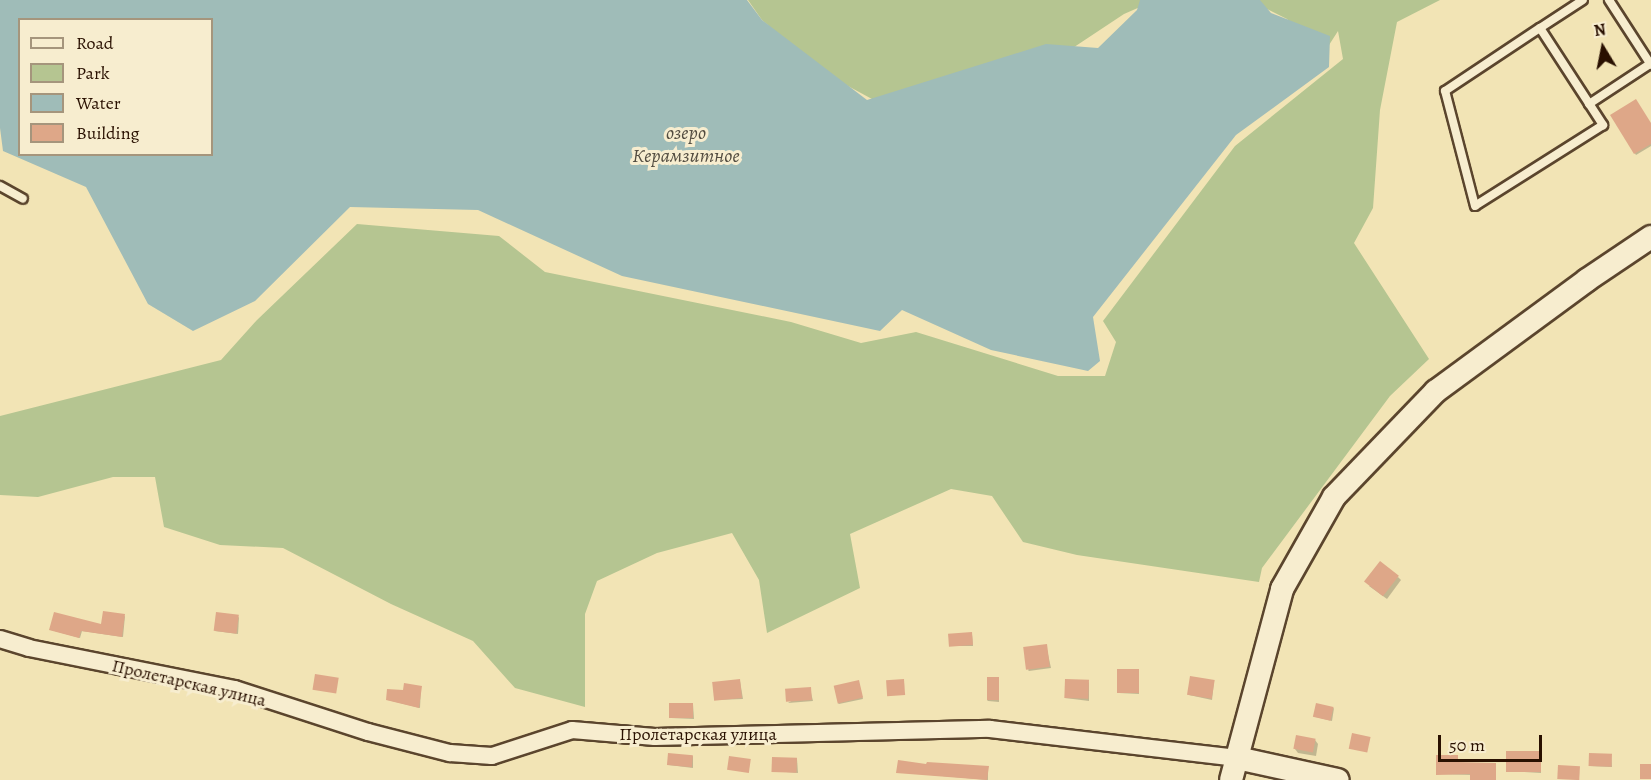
<!DOCTYPE html>
<html>
<head>
<meta charset="utf-8">
<style>
	body { margin:0 }
	#map { position:relative; width:1651px; height:780px; overflow:hidden; background:#f2e4b5; font-family:Alegreya,serif }
	div>[style] { position:absolute }
	.green>* { inset:0; background:#b5c591 }
	.water>* { inset:0; background:#9fbcb8 }
	.shadow>* { inset:0; background:#0003 }
	.building>* { inset:0; background:#dea788; transform-origin:0 0 }
	.roads { filter:drop-shadow(2px 0 #5b452d) drop-shadow(-2px 0 #5b452d) drop-shadow(0 2px #5b452d) drop-shadow(0 -2px #5b452d) }
	.lane>* { height:8px; margin:-4px; padding:0 4px; transform-origin:4px; border-radius:4px; background:#f7edcf }
	.street>* { height:16px; margin:-8px; padding:0 8px; transform-origin:8px; border-radius:8px; background:#f7edcf }
	.secondary>* { height:22px; margin:-11px; padding:0 11px; transform-origin:11px; border-radius:11px; background:#f7edcf }
	span { translate:-50% -50%; white-space:nowrap; text-align:center; line-height:1.15; -webkit-text-stroke:6px #f7edcf; paint-order:stroke }
	.street-label { font-size:18px; color:#291000 }
	.water-label { font-size:20px; color:#524c40; font-style:italic }
	.legend { position:absolute; left:18px; top:18px; width:195px; height:138px; box-sizing:border-box; background:#f7edcf; border:2px solid #a5957c; margin:0; padding:8px 10px; list-style:none; font-size:18px; color:#291000 }
	.legend li { display:flex; align-items:center; gap:12px; height:30px }
	.legend b { width:30px; border:2px solid #a5957c }
	.north { position:absolute; left:1573px; top:18px; width:60px; height:60px; -webkit-text-stroke:4px #f7edcf; paint-order:stroke; rotate:350deg; font-size:16px; font-weight:700; line-height:24px; text-align:center; color:#291000 }
	.north::after { content:''; display:block; margin:auto; width:21px; height:27px; background:#291000; clip-path:polygon(50% 0,100% 100%,50% 72%,0 100%) }
	.scale { position:absolute; left:1438px; top:735px; width:104px; height:27px; box-sizing:border-box; border:3px solid #291000; border-top:0; padding-left:8px; font-size:18px; line-height:21px; white-space:nowrap; color:#291000; -webkit-text-stroke:4px #f7edcf; paint-order:stroke }
</style>
</head>
<body>
<div id="map">
	<div class="green">
		<i style="clip-path:polygon(748px 0,1156px 0,1124px 14px,1035px 73px,883px 105px,824px 73px,762px 20px)"></i>
		<i style="clip-path:polygon(1249px 0,1440px 0,1397px 22px,1380px 110px,1373px 208px,1354px 243px,1429px 359px,1390px 396px,1262px 568px,1259px 582px,1077px 555px,1023px 542px,992px 496px,951px 489px,850px 534px,860px 588px,767px 633px,759px 580px,732px 533px,657px 553px,597px 581px,585px 614px,585px 707px,515px 688px,473px 641px,391px 604px,283px 548px,220px 545px,164px 527px,155px 477px,113px 477px,38px 497px,0 495px,0 416px,221px 360px,257px 320px,357px 224px,499px 236px,545px 272px,791px 322px,861px 343px,916px 332px,1058px 376px,1105px 376px,1116px 342px,1103px 321px,1235px 146px,1343px 59px,1338px 31px,1322px 56px,1287px 19px)"></i>
	</div>
	<div class="water">
		<i style="clip-path:polygon(evenodd,0 0,747px 0,762px 20px,867px 100px,1046px 44px,1098px 48px,1137px 10px,1140px 0,1260px 0,1271px 13px,1330px 36px,1329px 67px,1236px 135px,1093px 317px,1100px 361px,1088px 371px,991px 350px,902px 310px,880px 331px,622px 276px,478px 210px,350px 207px,255px 301px,193px 331px,148px 304px,86px 187px,3px 151px,0 128px,0 0,20px 20px,212px 20px,212px 154px,20px 154px,20px 20px)"></i>
	</div>
	<div class="shadow">
		<i style="clip-path:polygon(1612px 115px,1651px 124px,1651px 146px,1636px 155px)"></i>
		<i style="clip-path:polygon(1398px 577px,1401px 580px,1387px 599px,1369px 586px)"></i>
		<i style="clip-path:polygon(125px 616px,123px 637px,82px 631px,80px 638px,51px 630px,103px 626px)"></i>
		<i style="clip-path:polygon(239px 617px,238px 634px,215px 631px)"></i>
		<i style="clip-path:polygon(972px 634px,973px 646px,950px 646px)"></i>
		<i style="clip-path:polygon(1046px 645px,1051px 668px,1029px 671px,1028px 670px)"></i>
		<i style="clip-path:polygon(1138px 671px,1139px 694px,1119px 693px,1118px 692px)"></i>
		<i style="clip-path:polygon(999px 679px,999px 702px,988px 701px,987px 700px)"></i>
		<i style="clip-path:polygon(740px 681px,743px 699px,715px 700px)"></i>
		<i style="clip-path:polygon(858px 682px,863px 699px,839px 704px,838px 703px)"></i>
		<i style="clip-path:polygon(1089px 682px,1089px 701px,1065px 698px)"></i>
		<i style="clip-path:polygon(1214px 682px,1212px 700px,1189px 695px)"></i>
		<i style="clip-path:polygon(421px 687px,420px 708px,388px 700px,404px 692px)"></i>
		<i style="clip-path:polygon(810px 689px,813px 701px,788px 703px)"></i>
		<i style="clip-path:polygon(693px 704px,694px 719px,671px 718px)"></i>
		<i style="clip-path:polygon(1334px 708px,1332px 721px,1316px 717px)"></i>
		<i style="clip-path:polygon(1315px 740px,1318px 744px,1316px 756px,1298px 753px,1295px 749px)"></i>
		<i style="clip-path:polygon(1540px 752px,1541px 773px,1508px 771px)"></i>
		<i style="clip-path:polygon(1611px 755px,1612px 767px,1590px 766px)"></i>
		<i style="clip-path:polygon(693px 756px,693px 768px,669px 765px)"></i>
		<i style="clip-path:polygon(1457px 757px,1459px 763px,1495px 764px,1496px 780px,1472px 780px,1472px 775px,1438px 774px)"></i>
		<i style="clip-path:polygon(797px 759px,798px 773px,774px 771px)"></i>
		<i style="clip-path:polygon(928px 766px,988px 768px,988px 780px,897px 772px)"></i>
	</div>
	<div class="building">
		<i style="clip-path:polygon(1636px 99px,1651px 123px,1651px 144px,1634px 154px,1610px 115px)"></i>
		<i style="left:1380px;top:561px;width:24px;height:26px;rotate:38deg"></i>
		<i style="clip-path:polygon(103px 611px,125px 614px,122px 637px,81px 631px,79px 638px,49px 630px,54px 612px,101px 624px)"></i>
		<i style="left:216px;top:612px;width:23px;height:19px;rotate:7deg"></i>
		<i style="left:972px;top:632px;width:13px;height:24px;rotate:86deg"></i>
		<i style="left:1047px;top:644px;width:23px;height:24px;rotate:83deg"></i>
		<i style="left:1117px;top:669px;width:22px;height:24px"></i>
		<i style="left:315px;top:674px;width:24px;height:16px;rotate:9deg"></i>
		<i style="left:1190px;top:676px;width:25px;height:19px;rotate:9deg"></i>
		<i style="left:987px;top:677px;width:12px;height:23px"></i>
		<i style="left:740px;top:679px;width:19px;height:28px;rotate:84deg"></i>
		<i style="left:904px;top:679px;width:16px;height:18px;rotate:86deg"></i>
		<i style="left:1065px;top:679px;width:24px;height:19px;rotate:2deg"></i>
		<i style="left:859px;top:680px;width:18px;height:26px;rotate:77deg"></i>
		<i style="clip-path:polygon(404px 683px,422px 686px,419px 708px,386px 700px,387px 689px,403px 690px)"></i>
		<i style="left:811px;top:687px;width:13px;height:26px;rotate:86deg"></i>
		<i style="left:669px;top:703px;width:24px;height:15px"></i>
		<i style="left:1316px;top:703px;width:18px;height:14px;rotate:13deg"></i>
		<i style="left:1352px;top:733px;width:19px;height:16px;rotate:12deg"></i>
		<i style="left:1296px;top:735px;width:20px;height:14px;rotate:11deg"></i>
		<i style="left:1506px;top:751px;width:35px;height:21px"></i>
		<i style="left:668px;top:753px;width:25px;height:12px;rotate:5deg"></i>
		<i style="left:1589px;top:753px;width:23px;height:13px;rotate:2deg"></i>
		<i style="clip-path:polygon(1436px 755px,1458px 755px,1458px 762px,1496px 763px,1496px 780px,1470px 780px,1470px 774px,1436px 775px)"></i>
		<i style="left:729px;top:756px;width:22px;height:14px;rotate:8deg"></i>
		<i style="left:772px;top:757px;width:25px;height:15px;rotate:2deg"></i>
		<i style="clip-path:polygon(898px 760px,926px 764px,927px 762px,989px 766px,987px 780px,896px 773px)"></i>
		<i style="left:1640px;top:764px;width:11px;height:15px"></i>
		<i style="left:1558px;top:765px;width:22px;height:14px;rotate:3deg"></i>
	</div>
	<div class="roads">
		<div class="lane">
			<i style="left:1609px;top:0;width:77px;rotate:57.1deg"></i>
			<i style="left:1540px;top:28px;width:116px;rotate:57deg"></i>
			<i style="left:1603px;top:125px;width:151px;rotate:147.7deg"></i>
			<i style="left:1475px;top:206px;width:119px;rotate:-104.6deg"></i>
			<i style="left:1445px;top:91px;width:114px;rotate:-33.6deg"></i>
			<i style="left:1540px;top:28px;width:51px;rotate:-33.1deg"></i>
			<i style="left:1589px;top:104px;width:73px;rotate:-33.3deg"></i>
			<i style="left:0;top:186px;width:26px;rotate:29deg"></i>
		</div>
		<div class="street">
			<i style="left:0;top:639px;width:30px;rotate:17deg"></i>
			<i style="left:29px;top:648px;width:210px;rotate:11.3deg"></i>
			<i style="left:235px;top:689px;width:140px;rotate:17.9deg"></i>
			<i style="left:368px;top:732px;width:85px;rotate:14.4deg"></i>
			<i style="left:450px;top:753px;width:42px;rotate:4.1deg"></i>
			<i style="left:492px;top:756px;width:84px;rotate:-18deg"></i>
			<i style="left:572px;top:730px;width:83px;rotate:4.8deg"></i>
			<i style="left:655px;top:737px;width:335px;rotate:-1.4deg"></i>
			<i style="left:990px;top:729px;width:249px;rotate:6.7deg"></i>
		</div>
		<div class="secondary">
			<i style="left:1237px;top:758px;width:103px;rotate:12.3deg"></i>
			<i style="left:1231px;top:780px;width:198px;rotate:-75deg"></i>
			<i style="left:1282px;top:589px;width:106px;rotate:-60.5deg"></i>
			<i style="left:1334px;top:497px;width:147px;rotate:-46.1deg"></i>
			<i style="left:1436px;top:391px;width:187px;rotate:-36.3deg"></i>
			<i style="left:1587px;top:280px;width:77px;rotate:-33.9deg"></i>
		</div>
	</div>
	<div class="street-label">
		<span style="left:189px;top:683px;rotate:13deg">Пролетарская улица</span>
		<span style="left:698px;top:734px">Пролетарская улица</span>
	</div>
	<div class="water-label">
		<span style="left:686px;top:144px">озеро<br>Керамзитное</span>
	</div>
	<ul class="legend">
	<li><b style="height:8px;background:#f7edcf"></b>Road</li>
	<li><b style="height:16px;background:#b5c591"></b>Park</li>
	<li><b style="height:16px;background:#9fbcb8"></b>Water</li>
	<li><b style="height:16px;background:#dea788"></b>Building</li>
	</ul>
	<div class="north">N</div>
	<div class="scale">50 m</div>
</div>
</body>
</html>
